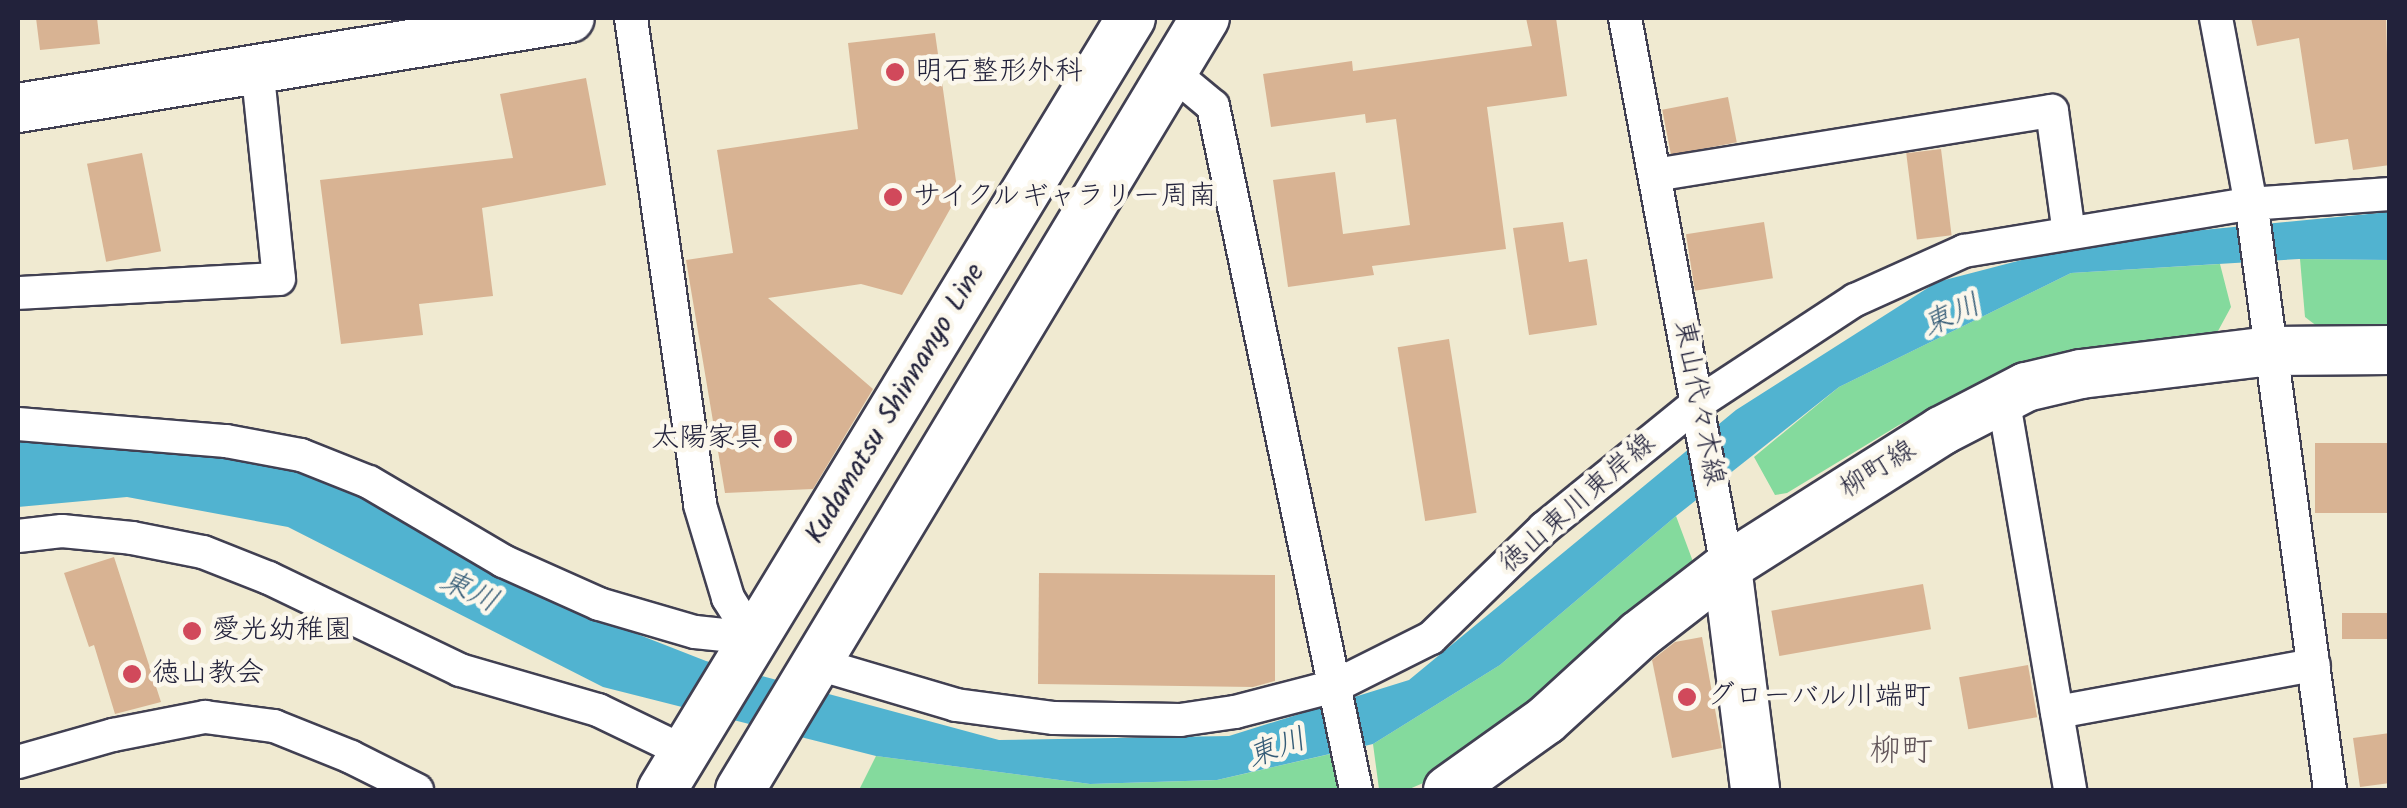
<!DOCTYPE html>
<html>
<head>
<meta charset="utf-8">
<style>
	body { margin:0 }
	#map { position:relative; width:2407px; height:808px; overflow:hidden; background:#f0ead1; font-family:Kalam,"Klee One",sans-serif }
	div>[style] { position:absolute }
	.green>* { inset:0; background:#84da9d }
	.water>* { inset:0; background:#51b3d0 }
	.building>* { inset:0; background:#d8b393; transform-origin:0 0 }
	.roads { filter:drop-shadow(2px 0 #414052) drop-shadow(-2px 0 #414052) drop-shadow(0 2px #414052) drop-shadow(0 -2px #414052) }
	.street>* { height:32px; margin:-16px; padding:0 16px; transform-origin:16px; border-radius:16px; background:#fff }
	.secondary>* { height:48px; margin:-24px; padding:0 24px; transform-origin:24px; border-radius:24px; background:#fff }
	.dots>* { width:28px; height:28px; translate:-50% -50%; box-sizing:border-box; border:5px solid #fbf7ec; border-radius:50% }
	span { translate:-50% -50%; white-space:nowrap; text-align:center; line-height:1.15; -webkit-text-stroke:9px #fbf7ec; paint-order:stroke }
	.poi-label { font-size:28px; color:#22223b }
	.left { translate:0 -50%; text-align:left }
	.right { translate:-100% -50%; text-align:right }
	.street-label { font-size:28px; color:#22223b }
	.water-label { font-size:30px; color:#355c77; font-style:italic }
	.quarter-label { font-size:32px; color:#62555a }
	.frame { position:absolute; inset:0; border:20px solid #22223b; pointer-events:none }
</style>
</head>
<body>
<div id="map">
	<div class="green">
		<i style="clip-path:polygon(2300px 259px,2389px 260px,2389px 330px,2318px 327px,2305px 317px)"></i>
		<i style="clip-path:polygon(2220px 264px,2231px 307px,2218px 331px,2198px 340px,2029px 370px,1959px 395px,1899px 425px,1787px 493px,1775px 495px,1754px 457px,1839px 387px,2071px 273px)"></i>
		<i style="clip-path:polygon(1676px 516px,1695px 567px,1444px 774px,1407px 790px,1379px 789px,1373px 744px,1500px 665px)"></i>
		<i style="clip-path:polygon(1339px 752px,1342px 790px,859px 790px,876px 756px,1090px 784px,1217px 780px)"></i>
	</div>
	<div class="water">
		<i style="clip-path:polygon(2389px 212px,2389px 260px,2299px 259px,2071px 273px,1839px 387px,1676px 516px,1500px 665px,1373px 744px,1217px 780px,1090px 784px,876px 756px,603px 687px,288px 527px,127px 497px,18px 507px,18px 436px,141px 435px,314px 471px,527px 591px,706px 661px,999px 740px,1229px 736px,1409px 680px,1736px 410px,1937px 282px,2099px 240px)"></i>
	</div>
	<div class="building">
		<i style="clip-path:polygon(36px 18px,97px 18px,100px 44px,40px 50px)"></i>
		<i style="clip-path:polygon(1526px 18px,1556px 18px,1567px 96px,1487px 107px,1506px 249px,1372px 266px,1374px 275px,1288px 287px,1273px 180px,1335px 172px,1343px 234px,1410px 225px,1396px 119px,1366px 123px,1365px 114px,1271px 127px,1263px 74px,1352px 61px,1353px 71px,1532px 46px)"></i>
		<i style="clip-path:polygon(2251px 18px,2386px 18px,2390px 165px,2353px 170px,2348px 139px,2315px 144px,2299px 38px,2257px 46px)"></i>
		<i style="clip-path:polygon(935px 33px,958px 195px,902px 295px,861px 284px,768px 298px,873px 389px,813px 489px,725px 493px,686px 260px,733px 253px,717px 150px,858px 129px,848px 43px)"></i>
		<i style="clip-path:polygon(586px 78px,606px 185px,482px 208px,493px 296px,419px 304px,423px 335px,341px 344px,320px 180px,513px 158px,500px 94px)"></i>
		<i style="left:1728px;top:97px;width:46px;height:67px;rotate:79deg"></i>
		<i style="left:1941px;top:149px;width:87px;height:35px;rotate:83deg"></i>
		<i style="left:142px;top:153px;width:100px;height:56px;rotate:79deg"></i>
		<i style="clip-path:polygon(1563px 222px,1569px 262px,1587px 259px,1597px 325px,1529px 335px,1513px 228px)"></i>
		<i style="left:1764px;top:222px;width:57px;height:79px;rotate:81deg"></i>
		<i style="left:1449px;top:339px;width:176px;height:52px;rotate:81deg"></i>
		<i style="left:2390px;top:443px;width:70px;height:75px;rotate:90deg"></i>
		<i style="clip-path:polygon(114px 557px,161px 702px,115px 714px,94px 645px,89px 647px,64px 573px)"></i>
		<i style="clip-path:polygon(1039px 573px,1275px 575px,1275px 681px,1253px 687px,1038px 684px)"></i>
		<i style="left:1923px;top:584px;width:46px;height:154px;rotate:80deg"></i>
		<i style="left:2390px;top:613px;width:26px;height:48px;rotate:90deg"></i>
		<i style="clip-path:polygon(1702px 637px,1722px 748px,1672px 758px,1652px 660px,1675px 642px)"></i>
		<i style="left:2028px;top:665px;width:53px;height:70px;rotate:80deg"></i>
		<i style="clip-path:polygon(2390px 733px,2390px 783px,2360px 787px,2353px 738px)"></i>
	</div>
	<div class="roads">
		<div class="street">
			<i style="left:631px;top:18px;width:492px;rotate:81.9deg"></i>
			<i style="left:700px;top:505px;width:97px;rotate:73.2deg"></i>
			<i style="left:728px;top:598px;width:47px;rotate:58deg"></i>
			<i style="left:1625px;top:18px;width:558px;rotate:79.47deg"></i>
			<i style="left:2216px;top:18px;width:201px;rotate:79.4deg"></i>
			<i style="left:2253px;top:216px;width:579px;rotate:82.36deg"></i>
			<i style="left:1172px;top:72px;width:53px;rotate:39.7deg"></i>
			<i style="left:1213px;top:106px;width:699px;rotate:78.19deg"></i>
			<i style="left:1655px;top:175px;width:402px;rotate:-9.2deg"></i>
			<i style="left:2052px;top:111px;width:123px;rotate:82.1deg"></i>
			<i style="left:18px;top:293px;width:261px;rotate:-3.1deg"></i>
			<i style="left:279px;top:279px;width:213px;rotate:-95.9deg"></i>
			<i style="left:2003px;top:397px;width:399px;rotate:80.3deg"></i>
			<i style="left:18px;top:424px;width:209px;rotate:4.7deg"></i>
			<i style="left:226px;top:441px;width:76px;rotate:10.6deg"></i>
			<i style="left:301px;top:455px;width:73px;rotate:21.7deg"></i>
			<i style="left:369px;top:482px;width:156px;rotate:30.5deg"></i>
			<i style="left:503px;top:561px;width:105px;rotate:24.1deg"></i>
			<i style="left:599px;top:604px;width:100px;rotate:16.3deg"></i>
			<i style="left:695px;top:632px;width:58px;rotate:5.9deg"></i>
			<i style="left:18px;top:536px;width:44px;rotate:-6.5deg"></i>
			<i style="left:62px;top:531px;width:70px;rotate:5.7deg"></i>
			<i style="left:132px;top:538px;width:72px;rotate:11.2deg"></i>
			<i style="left:203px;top:552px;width:71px;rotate:21.5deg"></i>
			<i style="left:269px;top:578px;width:212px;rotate:25.7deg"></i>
			<i style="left:460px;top:670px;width:144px;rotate:16.2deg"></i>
			<i style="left:598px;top:710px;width:97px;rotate:25.8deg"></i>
			<i style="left:818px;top:664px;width:144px;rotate:16.5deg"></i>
			<i style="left:956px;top:705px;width:99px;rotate:7.6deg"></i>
			<i style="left:1054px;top:718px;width:126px;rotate:0.9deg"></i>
			<i style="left:1180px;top:720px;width:56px;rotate:-8.3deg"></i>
			<i style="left:1235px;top:712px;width:103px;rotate:-14.6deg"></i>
			<i style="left:1335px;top:686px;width:107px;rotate:-26.6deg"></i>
			<i style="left:1431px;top:638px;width:158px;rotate:-44.2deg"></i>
			<i style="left:1544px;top:528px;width:198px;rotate:-39.1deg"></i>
			<i style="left:1698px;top:403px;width:188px;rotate:-33.3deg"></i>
			<i style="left:1855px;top:300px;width:120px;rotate:-24.2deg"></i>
			<i style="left:1964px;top:251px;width:289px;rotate:-9.4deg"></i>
			<i style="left:2249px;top:204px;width:141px;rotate:-4.1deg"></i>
			<i style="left:2057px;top:712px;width:261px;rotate:-10.4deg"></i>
			<i style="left:18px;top:762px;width:99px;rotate:-15.9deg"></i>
			<i style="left:113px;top:735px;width:94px;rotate:-11.1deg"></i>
			<i style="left:205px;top:717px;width:70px;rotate:7.4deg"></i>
			<i style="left:274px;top:726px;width:83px;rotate:21.9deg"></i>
			<i style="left:351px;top:757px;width:74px;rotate:26.6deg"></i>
		</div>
		<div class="secondary">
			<i style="left:18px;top:108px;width:559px;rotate:-9.26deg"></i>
			<i style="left:1727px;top:567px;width:225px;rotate:82.8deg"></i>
			<i style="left:662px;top:790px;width:903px;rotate:-58.72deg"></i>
			<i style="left:740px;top:790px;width:901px;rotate:-58.94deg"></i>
			<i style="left:1448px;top:790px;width:120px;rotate:-35.5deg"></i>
			<i style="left:1546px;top:720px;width:126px;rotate:-42.4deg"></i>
			<i style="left:1639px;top:635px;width:111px;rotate:-37.7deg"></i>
			<i style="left:1727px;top:567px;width:254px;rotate:-32.4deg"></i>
			<i style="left:1941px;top:431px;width:96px;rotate:-27.4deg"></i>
			<i style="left:2026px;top:387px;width:57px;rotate:-13.3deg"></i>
			<i style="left:2081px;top:374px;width:192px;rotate:-6.9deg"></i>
			<i style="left:2272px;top:351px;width:118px;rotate:-0.5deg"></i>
		</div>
	</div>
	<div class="dots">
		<i style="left:895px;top:72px;background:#d1495b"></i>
		<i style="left:893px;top:197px;background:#d1495b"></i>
		<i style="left:783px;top:439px;background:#d1495b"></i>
		<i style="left:192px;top:631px;background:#d1495b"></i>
		<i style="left:132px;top:674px;background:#d1495b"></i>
		<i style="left:1687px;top:697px;background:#d1495b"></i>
	</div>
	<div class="poi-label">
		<span class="left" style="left:915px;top:72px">明石整形外科</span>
		<span class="left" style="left:913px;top:197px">サイクルギャラリー周南</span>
		<span class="right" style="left:763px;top:439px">太陽家具</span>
		<span class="left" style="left:212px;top:631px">愛光幼稚園</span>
		<span class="left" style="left:152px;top:674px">徳山教会</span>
		<span class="left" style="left:1707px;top:697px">グローバル川端町</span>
	</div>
	<div class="street-label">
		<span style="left:1698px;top:403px;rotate:79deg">東山代々木線</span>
		<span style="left:896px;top:404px;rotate:-59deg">Kudamatsu Shinnanyo Line</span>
		<span style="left:1878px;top:470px;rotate:-32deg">柳町線</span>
		<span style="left:1578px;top:504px;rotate:-41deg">徳山東川東岸線</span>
	</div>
	<div class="water-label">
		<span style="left:1952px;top:316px;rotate:-24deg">東川</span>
		<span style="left:469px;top:592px;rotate:25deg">東川</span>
		<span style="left:1277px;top:749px;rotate:-20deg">東川</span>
	</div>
	<div class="quarter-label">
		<span style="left:1901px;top:752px">柳町</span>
	</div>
	<div class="frame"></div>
</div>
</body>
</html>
